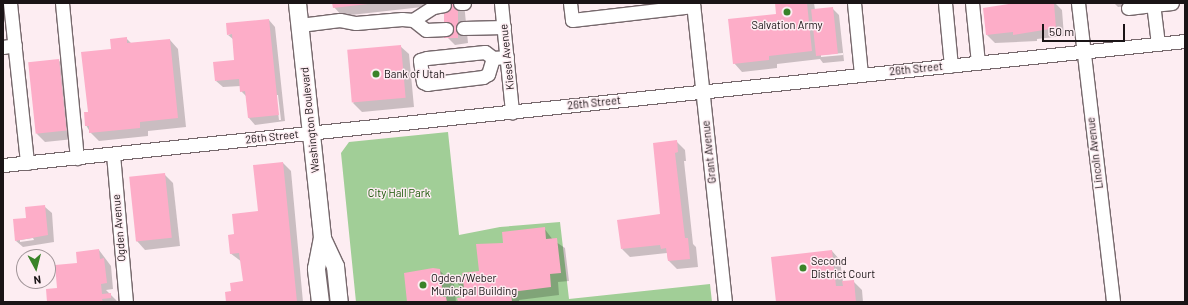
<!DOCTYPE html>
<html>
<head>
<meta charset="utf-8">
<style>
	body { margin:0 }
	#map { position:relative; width:1188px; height:305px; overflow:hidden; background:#fdedf2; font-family:Barlow,sans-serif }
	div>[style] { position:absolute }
	.green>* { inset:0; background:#a1ce97 }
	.shadow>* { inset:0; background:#0003 }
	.building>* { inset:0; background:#fdadc8; transform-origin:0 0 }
	.roads { filter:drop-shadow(1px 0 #76686c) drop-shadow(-1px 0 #76686c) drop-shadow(0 1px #76686c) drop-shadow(0 -1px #76686c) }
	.minor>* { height:13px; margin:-6.5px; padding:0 6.5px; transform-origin:6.5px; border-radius:6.5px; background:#fff }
	.major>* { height:17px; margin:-8.5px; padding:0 8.5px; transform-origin:8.5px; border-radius:8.5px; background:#fff }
	.dots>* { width:11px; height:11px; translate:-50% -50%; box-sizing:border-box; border:2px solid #fdedf2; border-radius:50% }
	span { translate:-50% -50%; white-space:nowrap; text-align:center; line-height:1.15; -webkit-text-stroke:3px #fdedf2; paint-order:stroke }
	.poi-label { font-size:11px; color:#1a1416 }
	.left { translate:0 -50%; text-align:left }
	.street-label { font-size:11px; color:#1a1416 }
	.park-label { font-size:11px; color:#145301 }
	.frame { position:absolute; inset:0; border:4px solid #1a1416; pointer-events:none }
	.north { position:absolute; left:16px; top:249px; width:40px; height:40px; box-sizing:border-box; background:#fdedf2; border:1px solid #a2969a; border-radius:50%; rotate:173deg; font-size:11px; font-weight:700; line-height:16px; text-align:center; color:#1a1416 }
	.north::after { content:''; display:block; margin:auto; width:14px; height:18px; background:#3a8329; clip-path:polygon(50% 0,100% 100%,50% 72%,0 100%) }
	.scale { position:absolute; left:1042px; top:24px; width:83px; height:18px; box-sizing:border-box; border:2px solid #1a1416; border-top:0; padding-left:5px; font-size:12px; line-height:14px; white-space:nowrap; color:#1a1416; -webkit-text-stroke:3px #fdedf2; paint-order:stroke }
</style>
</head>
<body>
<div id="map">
	<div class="green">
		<i style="clip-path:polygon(448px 132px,459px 235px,500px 227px,560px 222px,569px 299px,710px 284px,712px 302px,356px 302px,341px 153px,349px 142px)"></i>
	</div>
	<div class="shadow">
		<i style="clip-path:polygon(333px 3px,430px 3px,431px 6px,342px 16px,334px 7px)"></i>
		<i style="clip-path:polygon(445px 3px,464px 3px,468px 43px,455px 45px,448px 38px)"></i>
		<i style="clip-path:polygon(evenodd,776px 3px,814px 3px,815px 10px,832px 8px,839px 15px,844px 61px,823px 63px,820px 59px,777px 64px,777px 68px,742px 72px,734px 63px,777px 14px,776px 3px,843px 53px,843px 55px,821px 57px,821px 55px,843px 53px)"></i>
		<i style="clip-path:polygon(1016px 3px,1055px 3px,1062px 10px,1064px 36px,1037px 39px,1037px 41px,995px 43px,987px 35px)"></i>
		<i style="clip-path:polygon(1114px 3px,1130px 3px,1130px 6px,1118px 7px)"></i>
		<i style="clip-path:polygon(evenodd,269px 20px,275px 27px,285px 121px,255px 125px,249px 118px,246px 96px,241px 91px,241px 86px,223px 87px,216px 81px,235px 60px,234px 40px,228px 35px,269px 20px,276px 95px,278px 95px,281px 120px,279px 120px,276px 95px)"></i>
		<i style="clip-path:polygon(126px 38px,132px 44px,170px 40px,178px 49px,186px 127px,148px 131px,148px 136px,99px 141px,90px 132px,86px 125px,89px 113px,112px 49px)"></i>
		<i style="clip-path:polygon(400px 46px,409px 54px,414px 107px,362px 112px,353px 103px)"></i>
		<i style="clip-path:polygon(58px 60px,67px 68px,74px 139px,45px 142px,37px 134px)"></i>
		<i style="clip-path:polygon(677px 142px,685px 150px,686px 161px,684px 161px,693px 244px,696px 247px,698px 267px,677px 269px,668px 260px,667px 253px,630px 257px,622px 249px,661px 215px)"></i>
		<i style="clip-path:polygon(283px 163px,291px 171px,303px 302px,227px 302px,232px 292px,244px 282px,242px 262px,230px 253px,236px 235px,259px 212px)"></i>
		<i style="clip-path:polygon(164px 174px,173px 183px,180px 246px,145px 250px,137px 241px)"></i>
		<i style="clip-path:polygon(evenodd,45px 207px,52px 213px,54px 242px,23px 247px,16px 241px,27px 218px,45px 207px,33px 238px,34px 240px,20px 242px,20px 240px,33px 238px)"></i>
		<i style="clip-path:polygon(544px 228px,553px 240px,565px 248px,569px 281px,558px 282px,559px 295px,519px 300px,519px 302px,459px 302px,466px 298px,465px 291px,456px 282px,480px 272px,505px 244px)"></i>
		<i style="clip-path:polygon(99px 250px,111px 266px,113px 289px,106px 290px,118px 302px,48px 302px,78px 263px)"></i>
		<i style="clip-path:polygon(832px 251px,840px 260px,843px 282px,853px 281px,862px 290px,863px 302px,777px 302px)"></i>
		<i style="clip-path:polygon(439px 270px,454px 284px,456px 302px,408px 302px,405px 274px)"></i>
	</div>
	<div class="building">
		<i style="clip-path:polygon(332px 3px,368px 3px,368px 4px,333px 8px)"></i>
		<i style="left:444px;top:3px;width:14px;height:35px"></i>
		<i style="clip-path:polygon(775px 3px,807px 3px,812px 51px,769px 56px,769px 60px,733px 64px,728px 19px,776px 14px)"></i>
		<i style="clip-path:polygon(1015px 3px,1054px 3px,1056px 28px,1013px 35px,1013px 32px,986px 35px,983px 8px)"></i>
		<i style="left:833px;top:7px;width:47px;height:22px;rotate:84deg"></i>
		<i style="clip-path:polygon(269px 19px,279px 115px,248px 118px,245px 91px,240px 92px,239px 79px,215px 81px,213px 62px,234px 60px,232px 34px,227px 35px,226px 23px)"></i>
		<i style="clip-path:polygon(127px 37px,127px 43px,170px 39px,178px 118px,140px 122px,140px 128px,89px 133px,89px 126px,85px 126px,84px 112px,88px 112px,81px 52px,111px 49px,110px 39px)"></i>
		<i style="left:401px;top:45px;width:53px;height:54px;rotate:85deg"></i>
		<i style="left:59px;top:59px;width:72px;height:31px;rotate:84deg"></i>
		<i style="clip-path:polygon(677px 140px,678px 152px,675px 153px,685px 238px,688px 238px,690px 259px,668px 261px,666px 248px,661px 249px,660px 245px,621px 249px,617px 220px,660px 214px,653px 143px)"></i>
		<i style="clip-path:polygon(283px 162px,297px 302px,226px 302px,225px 292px,231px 291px,230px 283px,243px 281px,239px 253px,230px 254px,228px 235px,234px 234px,232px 214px,258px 211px,253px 165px)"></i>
		<i style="left:165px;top:173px;width:65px;height:36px;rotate:84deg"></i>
		<i style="clip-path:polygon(45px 205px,48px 235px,15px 241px,13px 219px,26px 218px,25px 207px)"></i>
		<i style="clip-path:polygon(545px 227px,546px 239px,557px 238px,561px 273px,550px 274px,551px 287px,511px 292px,512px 302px,458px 302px,457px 298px,465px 297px,463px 281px,455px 282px,455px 278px,463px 277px,462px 273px,479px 271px,476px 244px,503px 243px,502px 232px)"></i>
		<i style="clip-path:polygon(99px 249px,100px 259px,104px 258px,107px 283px,101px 284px,102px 294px,111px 293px,111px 298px,102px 299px,103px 302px,47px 302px,46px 289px,57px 288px,55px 265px,77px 263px,76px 252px)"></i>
		<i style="clip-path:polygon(832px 250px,836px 286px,843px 286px,842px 281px,854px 280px,856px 302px,776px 302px,771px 257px)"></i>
		<i style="clip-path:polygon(433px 268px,440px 269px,443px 297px,446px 297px,447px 302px,407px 302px,404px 273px)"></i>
	</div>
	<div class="roads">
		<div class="minor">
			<i style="left:10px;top:3px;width:161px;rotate:83.9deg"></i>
			<i style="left:62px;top:3px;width:156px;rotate:84.5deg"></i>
			<i style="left:460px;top:3px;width:4px"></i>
			<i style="left:501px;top:3px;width:110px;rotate:84.2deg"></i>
			<i style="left:570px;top:3px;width:17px;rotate:83deg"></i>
			<i style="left:572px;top:20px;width:122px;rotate:-6.6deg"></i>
			<i style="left:693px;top:3px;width:301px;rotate:83.9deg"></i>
			<i style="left:854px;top:3px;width:72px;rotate:84.4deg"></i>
			<i style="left:945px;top:3px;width:63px;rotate:84.6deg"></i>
			<i style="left:972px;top:3px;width:60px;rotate:84.3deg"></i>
			<i style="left:1078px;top:3px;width:301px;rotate:83.3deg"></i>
			<i style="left:1128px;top:8px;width:25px;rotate:-7deg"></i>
			<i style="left:413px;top:20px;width:24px;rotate:-33deg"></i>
			<i style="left:433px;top:7px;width:11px;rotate:-10deg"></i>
			<i style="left:300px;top:25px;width:40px;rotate:-7.1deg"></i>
			<i style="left:340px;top:20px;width:16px;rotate:11deg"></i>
			<i style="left:356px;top:23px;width:46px;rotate:-5deg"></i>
			<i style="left:402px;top:19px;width:11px;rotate:5deg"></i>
			<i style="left:413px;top:20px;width:16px;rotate:38deg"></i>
			<i style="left:426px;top:30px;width:20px;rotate:-3deg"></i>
			<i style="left:463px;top:28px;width:41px;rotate:-1.4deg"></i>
			<i style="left:1158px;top:44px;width:39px;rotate:-97deg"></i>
			<i style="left:1153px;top:5px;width:19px;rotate:-6deg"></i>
			<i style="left:3px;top:47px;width:12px;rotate:-9deg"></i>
			<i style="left:493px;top:58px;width:17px;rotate:107deg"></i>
			<i style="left:488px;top:74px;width:6px;rotate:149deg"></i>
			<i style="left:483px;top:77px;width:56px;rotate:172.9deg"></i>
			<i style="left:427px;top:84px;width:4px;rotate:-153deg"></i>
			<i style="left:423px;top:82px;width:22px;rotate:-98deg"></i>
			<i style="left:420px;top:60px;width:7px;rotate:-16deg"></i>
			<i style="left:427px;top:58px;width:58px;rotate:-5.9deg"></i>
			<i style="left:485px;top:52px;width:10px;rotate:37deg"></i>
			<i style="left:493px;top:58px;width:14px;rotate:-4deg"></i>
			<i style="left:113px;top:154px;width:149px;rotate:85deg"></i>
			<i style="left:3px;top:165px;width:1188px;rotate:-5.99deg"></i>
		</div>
		<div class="major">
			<i style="left:297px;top:3px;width:236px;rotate:83.9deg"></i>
			<i style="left:322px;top:238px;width:31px;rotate:65deg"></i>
			<i style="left:335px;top:266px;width:36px;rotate:84deg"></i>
			<i style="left:320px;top:302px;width:34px;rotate:-97deg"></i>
			<i style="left:316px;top:268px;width:31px;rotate:-79deg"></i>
		</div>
	</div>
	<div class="dots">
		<i style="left:787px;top:12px;background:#3a8329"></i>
		<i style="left:376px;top:74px;background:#3a8329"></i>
		<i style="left:803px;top:268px;background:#3a8329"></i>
		<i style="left:423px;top:285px;background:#3a8329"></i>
	</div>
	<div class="poi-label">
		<span style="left:787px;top:25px">Salvation Army</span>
		<span class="left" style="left:384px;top:74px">Bank of Utah</span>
		<span class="left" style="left:811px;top:268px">Second<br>District Court</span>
		<span class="left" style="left:431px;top:285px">Ogden/Weber<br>Municipal Building</span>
	</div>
	<div class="street-label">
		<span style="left:507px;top:57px;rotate:-96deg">Kiesel Avenue</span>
		<span style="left:916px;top:69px;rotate:-6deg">26th Street</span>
		<span style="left:594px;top:103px;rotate:-6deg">26th Street</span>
		<span style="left:310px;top:120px;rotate:-96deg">Washington Boulevard</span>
		<span style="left:272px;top:137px;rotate:-6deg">26th Street</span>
		<span style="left:709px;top:152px;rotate:-96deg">Grant Avenue</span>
		<span style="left:1095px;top:153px;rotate:-97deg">Lincoln Avenue</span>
		<span style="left:119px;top:228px;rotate:-95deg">Ogden Avenue</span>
	</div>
	<div class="park-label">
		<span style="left:399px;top:193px">City Hall Park</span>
	</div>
	<div class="frame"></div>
	<div class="north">N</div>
	<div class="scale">50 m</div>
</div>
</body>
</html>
